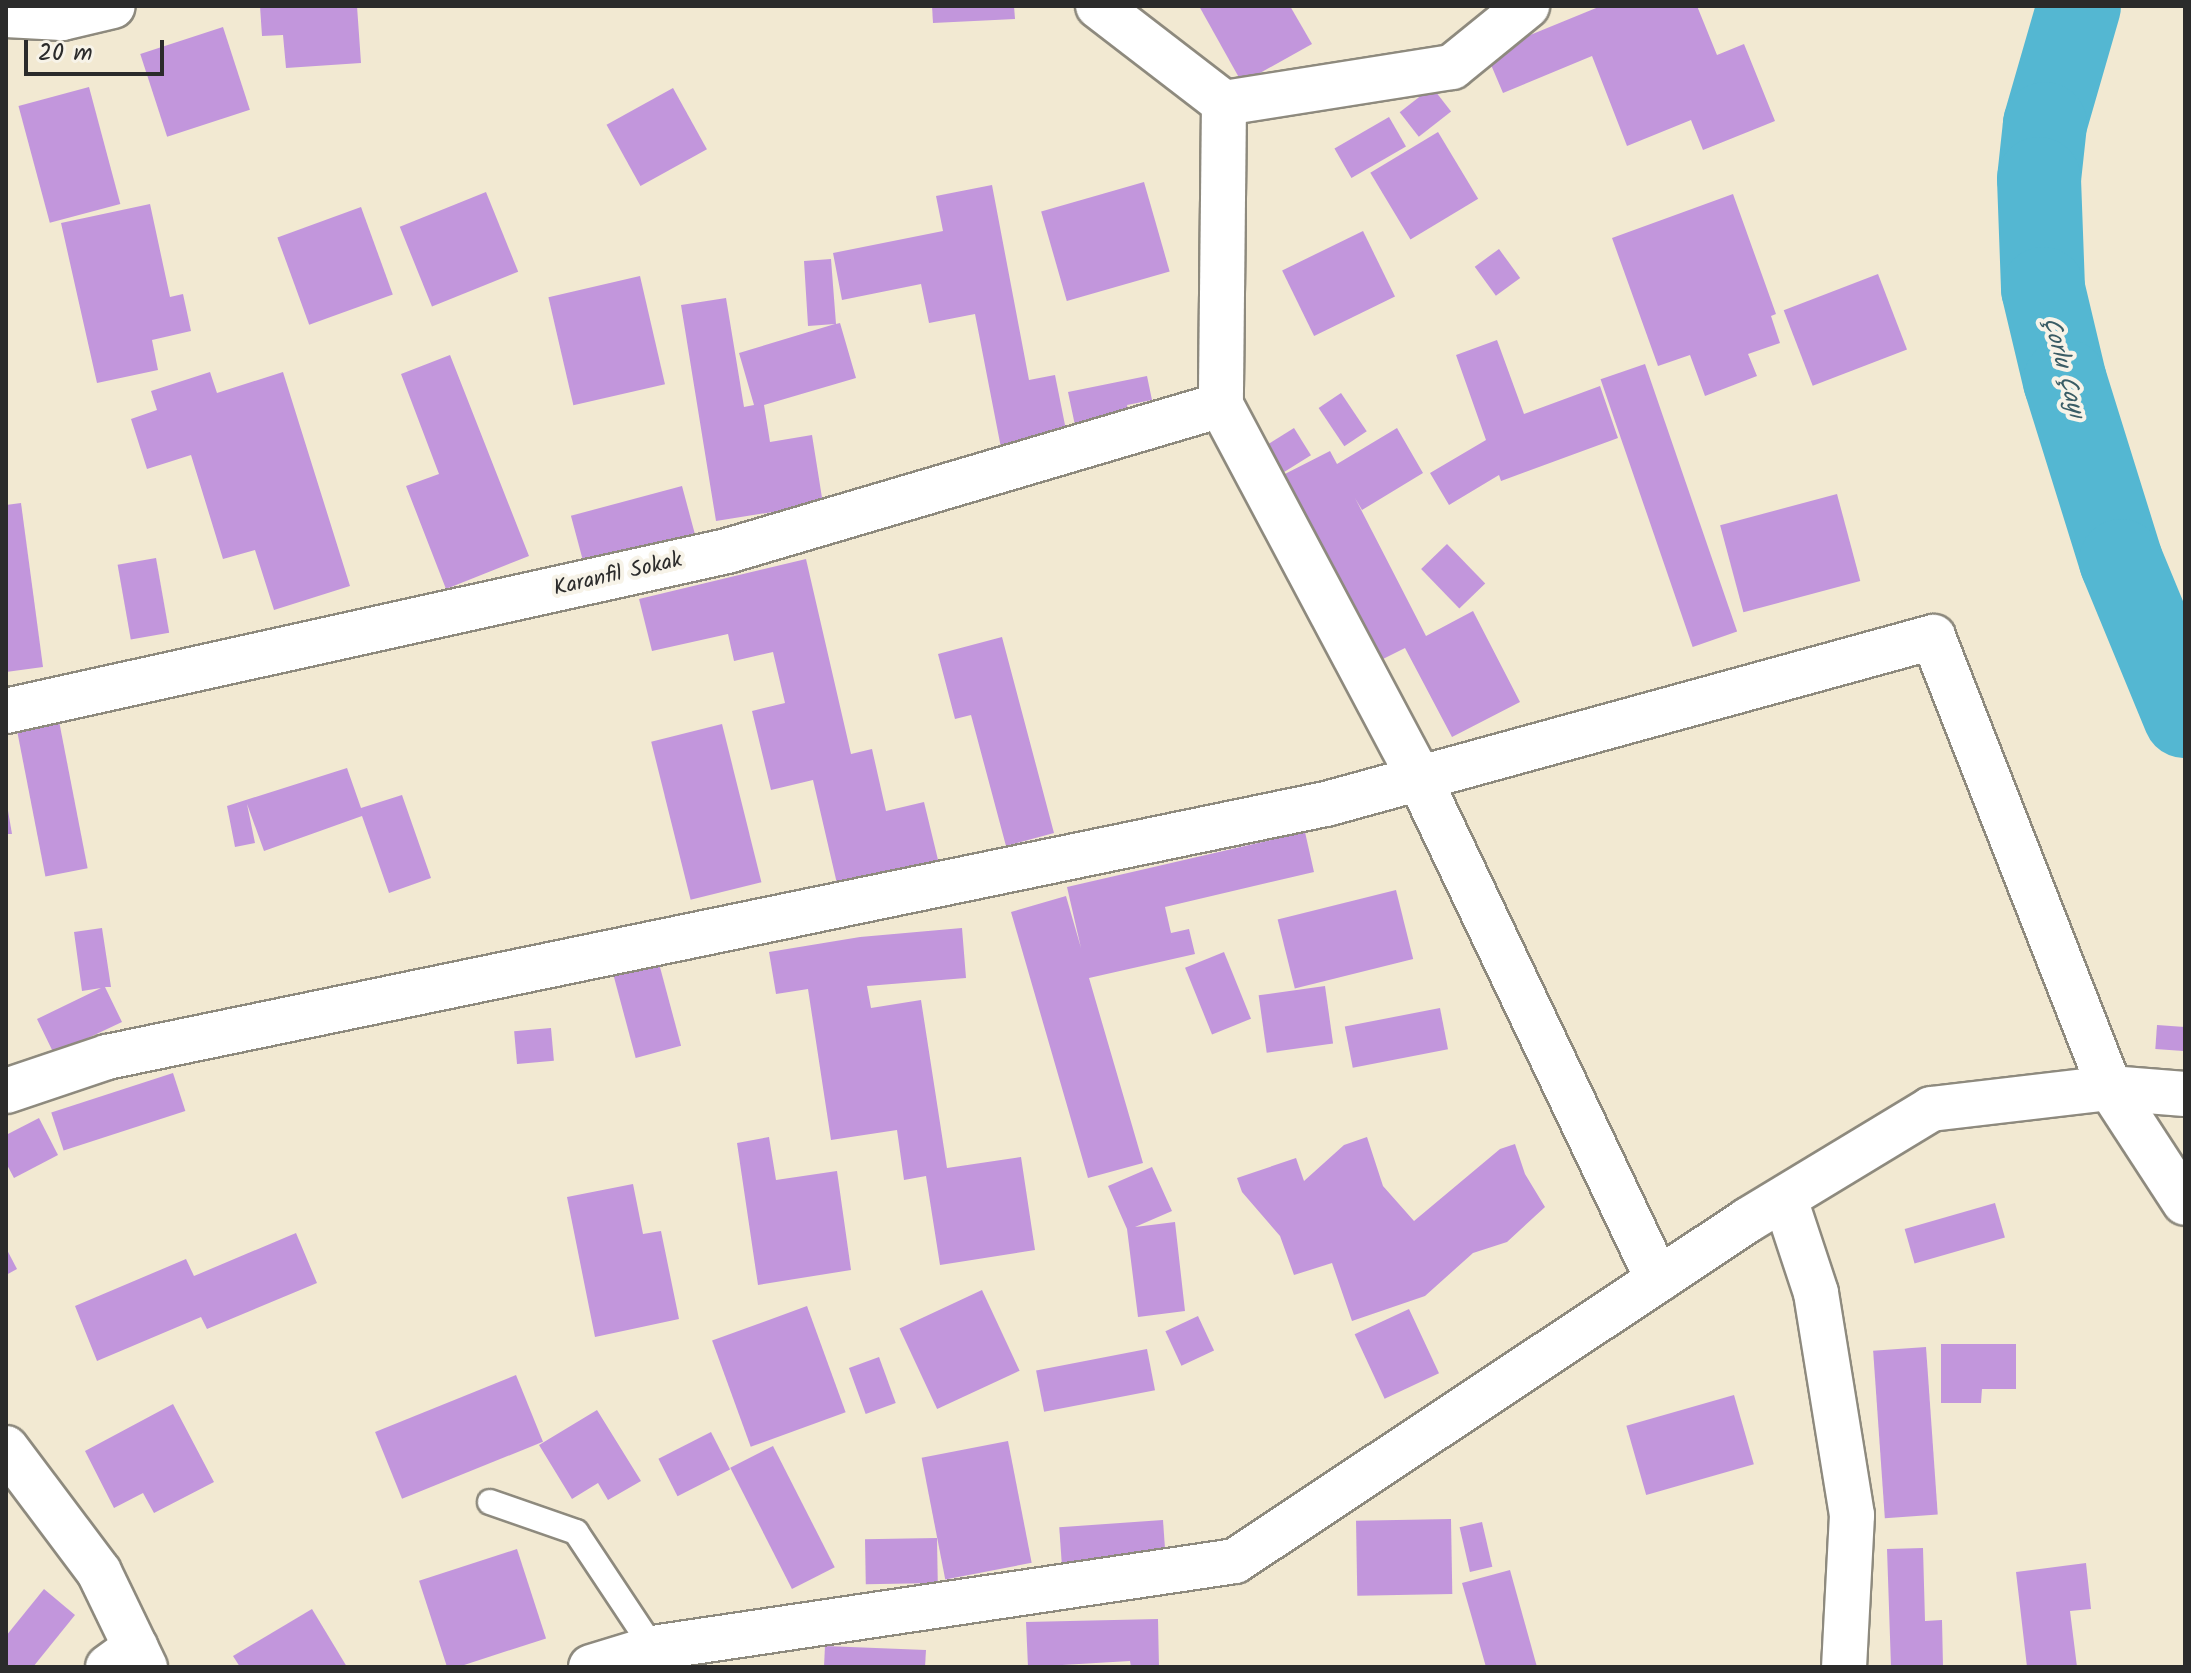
<!DOCTYPE html>
<html>
<head>
<meta charset="utf-8">
<style>
	body { margin:0 }
	#map { position:relative; width:2191px; height:1673px; overflow:hidden; background:#f2e9d2; font-family:Kalam,sans-serif }
	div>[style] { position:absolute }
	.river>* { height:84px; margin:-42px; padding:0 42px; transform-origin:42px; border-radius:42px; background:#54b7d2 }
	.building>* { inset:0; background:#c296dc; transform-origin:0 0 }
	.roads { filter:drop-shadow(2px 0 #8e8a7e) drop-shadow(-2px 0 #8e8a7e) drop-shadow(0 2px #8e8a7e) drop-shadow(0 -2px #8e8a7e) }
	.service>* { height:24px; margin:-12px; padding:0 12px; transform-origin:12px; border-radius:12px; background:#fff }
	.minor>* { height:44px; margin:-22px; padding:0 22px; transform-origin:22px; border-radius:22px; background:#fff }
	.tertiary>* { height:44px; margin:-22px; padding:0 22px; transform-origin:22px; border-radius:22px; background:#fff }
	span { translate:-50% -50%; white-space:nowrap; text-align:center; line-height:1.15; -webkit-text-stroke:8px #f7f3e8; paint-order:stroke }
	.street-label { font-size:22px; color:#2b2b2b }
	.water-label { font-size:24px; color:#395c65; font-style:italic }
	.frame { position:absolute; inset:0; border:8px solid #2b2b2b; pointer-events:none }
	.scale { position:absolute; left:24px; top:40px; width:140px; height:36px; box-sizing:border-box; border:4px solid #2b2b2b; border-top:0; padding-left:10px; font-size:24px; line-height:28px; white-space:nowrap; color:#2b2b2b; -webkit-text-stroke:6px #f7f3e8; paint-order:stroke }
</style>
</head>
<body>
<div id="map">
	<div class="river">
		<i style="left:2079px;top:6px;width:123px;rotate:106.1deg"></i>
		<i style="left:2045px;top:124px;width:55px;rotate:96.2deg"></i>
		<i style="left:2039px;top:179px;width:110px;rotate:87.9deg"></i>
		<i style="left:2043px;top:289px;width:95px;rotate:76.6deg"></i>
		<i style="left:2065px;top:381px;width:189px;rotate:72.7deg"></i>
		<i style="left:2121px;top:561px;width:168px;rotate:67.6deg"></i>
	</div>
	<div class="building">
		<i style="clip-path:polygon(260px 6px,357px 6px,361px 63px,286px 68px,283px 35px,262px 36px)"></i>
		<i style="clip-path:polygon(932px 6px,1014px 6px,1015px 19px,933px 23px)"></i>
		<i style="clip-path:polygon(1199px 6px,1290px 6px,1312px 44px,1242px 83px)"></i>
		<i style="clip-path:polygon(1601px 6px,1697px 6px,1717px 55px,1744px 44px,1775px 121px,1703px 150px,1691px 120px,1627px 146px,1592px 56px,1503px 93px,1486px 53px)"></i>
		<i style="left:223px;top:27px;width:87px;height:87px;rotate:72deg"></i>
		<i style="left:89px;top:87px;width:121px;height:73px;rotate:75deg"></i>
		<i style="left:1432px;top:87px;width:31px;height:41px;rotate:52deg"></i>
		<i style="left:673px;top:88px;width:70px;height:76px;rotate:61deg"></i>
		<i style="left:1389px;top:117px;width:34px;height:63px;rotate:60deg"></i>
		<i style="left:1438px;top:132px;width:78px;height:79px;rotate:59deg"></i>
		<i style="left:1144px;top:182px;width:93px;height:107px;rotate:74deg"></i>
		<i style="clip-path:polygon(992px 185px,1029px 380px,1055px 375px,1068px 440px,1002px 453px,975px 314px,929px 323px,921px 284px,842px 300px,833px 253px,943px 231px,936px 196px)"></i>
		<i style="left:486px;top:192px;width:86px;height:93px;rotate:68deg"></i>
		<i style="clip-path:polygon(1733px 194px,1776px 314px,1771px 316px,1780px 343px,1748px 354px,1757px 376px,1705px 396px,1690px 355px,1658px 366px,1612px 238px)"></i>
		<i style="clip-path:polygon(150px 204px,170px 297px,183px 294px,191px 331px,152px 340px,158px 370px,97px 383px,61px 223px)"></i>
		<i style="left:361px;top:207px;width:93px;height:89px;rotate:70deg"></i>
		<i style="left:1363px;top:231px;width:73px;height:90px;rotate:64deg"></i>
		<i style="left:1499px;top:249px;width:36px;height:30px;rotate:54deg"></i>
		<i style="clip-path:polygon(831px 259px,836px 324px,840px 323px,856px 378px,764px 405px,770px 442px,812px 435px,823px 504px,716px 521px,681px 305px,726px 298px,744px 407px,754px 405px,739px 353px,835px 324px,808px 326px,804px 261px)"></i>
		<i style="left:1878px;top:274px;width:81px;height:101px;rotate:69deg"></i>
		<i style="left:640px;top:276px;width:111px;height:94px;rotate:77deg"></i>
		<i style="clip-path:polygon(1497px 340px,1524px 414px,1600px 386px,1618px 438px,1501px 481px,1499px 475px,1449px 505px,1430px 473px,1486px 440px,1456px 355px)"></i>
		<i style="clip-path:polygon(450px 355px,529px 556px,446px 589px,406px 486px,439px 474px,401px 374px)"></i>
		<i style="left:1645px;top:364px;width:283px;height:47px;rotate:71deg"></i>
		<i style="clip-path:polygon(210px 372px,217px 393px,283px 372px,350px 586px,274px 610px,255px 550px,223px 559px,191px 455px,147px 469px,131px 419px,157px 410px,151px 391px)"></i>
		<i style="clip-path:polygon(1147px 376px,1152px 400px,1127px 405px,1131px 424px,1077px 435px,1068px 392px)"></i>
		<i style="left:1341px;top:393px;width:46px;height:27px;rotate:56deg"></i>
		<i style="left:1294px;top:428px;width:32px;height:42px;rotate:58deg"></i>
		<i style="clip-path:polygon(1397px 428px,1423px 473px,1362px 510px,1355px 498px,1426px 636px,1473px 611px,1520px 702px,1452px 737px,1405px 648px,1375px 663px,1279px 477px,1330px 451px,1337px 464px)"></i>
		<i style="left:682px;top:486px;width:49px;height:115px;rotate:75deg"></i>
		<i style="left:1837px;top:494px;width:90px;height:121px;rotate:75deg"></i>
		<i style="clip-path:polygon(21px 503px,43px 667px,6px 672px,6px 505px)"></i>
		<i style="left:1447px;top:544px;width:55px;height:36px;rotate:46deg"></i>
		<i style="left:156px;top:558px;width:76px;height:39px;rotate:80deg"></i>
		<i style="clip-path:polygon(806px 559px,851px 754px,872px 749px,886px 811px,924px 802px,939px 864px,838px 888px,813px 780px,771px 790px,752px 711px,785px 703px,773px 652px,734px 661px,728px 634px,652px 651px,639px 599px)"></i>
		<i style="clip-path:polygon(1002px 637px,1054px 833px,1006px 846px,971px 715px,955px 719px,938px 654px)"></i>
		<i style="left:59px;top:721px;width:150px;height:43px;rotate:79deg"></i>
		<i style="left:722px;top:724px;width:163px;height:73px;rotate:76deg"></i>
		<i style="clip-path:polygon(347px 768px,361px 808px,402px 795px,431px 878px,389px 893px,362px 816px,264px 851px,247px 804px,255px 843px,235px 847px,227px 806px)"></i>
		<i style="clip-path:polygon(6px 799px,12px 834px,6px 834px)"></i>
		<i style="clip-path:polygon(1305px 832px,1314px 872px,1165px 907px,1171px 933px,1189px 929px,1195px 954px,1089px 978px,1143px 1163px,1088px 1178px,1011px 912px,1066px 896px,1081px 948px,1067px 887px)"></i>
		<i style="left:1396px;top:890px;width:71px;height:122px;rotate:76deg"></i>
		<i style="clip-path:polygon(102px 928px,111px 987px,105px 987px,122px 1022px,54px 1054px,37px 1019px,101px 988px,82px 991px,74px 932px)"></i>
		<i style="clip-path:polygon(962px 928px,966px 978px,867px 986px,871px 1008px,921px 1000px,947px 1168px,1021px 1157px,1035px 1250px,940px 1265px,926px 1176px,904px 1180px,897px 1130px,831px 1140px,808px 989px,776px 994px,769px 952px,860px 937px)"></i>
		<i style="left:1224px;top:952px;width:72px;height:42px;rotate:68deg"></i>
		<i style="left:657px;top:956px;width:93px;height:47px;rotate:75deg"></i>
		<i style="left:1325px;top:986px;width:58px;height:67px;rotate:82deg"></i>
		<i style="left:1440px;top:1008px;width:42px;height:97px;rotate:79deg"></i>
		<i style="left:2157px;top:1025px;width:28px;height:24px;rotate:4deg"></i>
		<i style="left:551px;top:1028px;width:33px;height:37px;rotate:85deg"></i>
		<i style="left:173px;top:1073px;width:40px;height:128px;rotate:72deg"></i>
		<i style="clip-path:polygon(39px 1118px,58px 1155px,14px 1178px,6px 1163px,6px 1135px)"></i>
		<i style="clip-path:polygon(769px 1137px,776px 1180px,837px 1171px,851px 1270px,758px 1285px,737px 1143px)"></i>
		<i style="clip-path:polygon(1367px 1137px,1383px 1186px,1414px 1221px,1500px 1149px,1515px 1144px,1525px 1174px,1545px 1207px,1507px 1242px,1473px 1253px,1425px 1296px,1352px 1321px,1332px 1263px,1294px 1275px,1280px 1236px,1242px 1192px,1237px 1178px,1296px 1158px,1304px 1181px,1344px 1145px)"></i>
		<i style="clip-path:polygon(1152px 1167px,1172px 1211px,1135px 1227px,1175px 1222px,1185px 1311px,1138px 1317px,1127px 1229px,1108px 1186px)"></i>
		<i style="clip-path:polygon(633px 1184px,643px 1234px,661px 1231px,679px 1319px,595px 1337px,567px 1197px)"></i>
		<i style="left:1995px;top:1203px;width:36px;height:94px;rotate:74deg"></i>
		<i style="clip-path:polygon(296px 1233px,317px 1283px,207px 1329px,201px 1317px,97px 1361px,75px 1306px,186px 1259px,194px 1276px)"></i>
		<i style="clip-path:polygon(6px 1248px,17px 1269px,6px 1275px)"></i>
		<i style="left:982px;top:1290px;width:89px;height:91px;rotate:65deg"></i>
		<i style="left:807px;top:1306px;width:113px;height:101px;rotate:70deg"></i>
		<i style="left:1409px;top:1309px;width:71px;height:60px;rotate:65deg"></i>
		<i style="left:1198px;top:1316px;width:38px;height:36px;rotate:65deg"></i>
		<i style="clip-path:polygon(1941px 1344px,2016px 1344px,2016px 1389px,1982px 1389px,1981px 1403px,1941px 1403px)"></i>
		<i style="left:1926px;top:1347px;width:168px;height:53px;rotate:86deg"></i>
		<i style="left:1147px;top:1349px;width:42px;height:113px;rotate:79deg"></i>
		<i style="left:879px;top:1357px;width:49px;height:32px;rotate:70deg"></i>
		<i style="left:516px;top:1375px;width:72px;height:152px;rotate:68deg"></i>
		<i style="left:1734px;top:1395px;width:72px;height:112px;rotate:74deg"></i>
		<i style="clip-path:polygon(173px 1404px,214px 1482px,154px 1513px,143px 1493px,114px 1508px,85px 1451px)"></i>
		<i style="clip-path:polygon(597px 1410px,641px 1481px,608px 1500px,598px 1483px,572px 1499px,539px 1445px)"></i>
		<i style="left:711px;top:1432px;width:42px;height:59px;rotate:63deg"></i>
		<i style="left:1008px;top:1441px;width:124px;height:88px;rotate:79deg"></i>
		<i style="left:773px;top:1446px;width:136px;height:48px;rotate:63deg"></i>
		<i style="left:1451px;top:1519px;width:75px;height:95px;rotate:89deg"></i>
		<i style="left:1163px;top:1520px;width:41px;height:104px;rotate:86deg"></i>
		<i style="left:1482px;top:1522px;width:46px;height:23px;rotate:77deg"></i>
		<i style="left:937px;top:1538px;width:45px;height:72px;rotate:89deg"></i>
		<i style="clip-path:polygon(1923px 1548px,1925px 1621px,1942px 1620px,1943px 1667px,1891px 1667px,1887px 1549px)"></i>
		<i style="left:517px;top:1549px;width:94px;height:103px;rotate:72deg"></i>
		<i style="clip-path:polygon(2086px 1563px,2091px 1609px,2070px 1611px,2077px 1667px,2027px 1667px,2016px 1572px)"></i>
		<i style="clip-path:polygon(1510px 1570px,1537px 1667px,1486px 1667px,1462px 1583px)"></i>
		<i style="clip-path:polygon(44px 1589px,75px 1615px,33px 1667px,6px 1667px,6px 1636px)"></i>
		<i style="clip-path:polygon(312px 1609px,347px 1667px,240px 1667px,233px 1656px)"></i>
		<i style="clip-path:polygon(1158px 1619px,1159px 1667px,1131px 1667px,1130px 1661px,1028px 1667px,1026px 1622px)"></i>
		<i style="clip-path:polygon(825px 1646px,926px 1650px,925px 1667px,824px 1667px)"></i>
	</div>
	<div class="roads">
		<div class="service">
			<i style="left:490px;top:1502px;width:91px;rotate:19.2deg"></i>
			<i style="left:576px;top:1532px;width:139px;rotate:56.4deg"></i>
		</div>
		<div class="minor">
			<i style="left:1098px;top:6px;width:159px;rotate:37.6deg"></i>
			<i style="left:1224px;top:103px;width:302px;rotate:90.6deg"></i>
			<i style="left:1221px;top:405px;width:422px;rotate:62deg"></i>
			<i style="left:1419px;top:778px;width:556px;rotate:64.54deg"></i>
			<i style="left:6px;top:15px;width:56px;rotate:3.1deg"></i>
			<i style="left:62px;top:18px;width:52px;rotate:-13.2deg"></i>
			<i style="left:1224px;top:103px;width:231px;rotate:-9deg"></i>
			<i style="left:1452px;top:67px;width:97px;rotate:-39.1deg"></i>
			<i style="left:6px;top:711px;width:739px;rotate:-12.51deg"></i>
			<i style="left:727px;top:551px;width:515px;rotate:-16.46deg"></i>
			<i style="left:6px;top:1091px;width:107px;rotate:-18.6deg"></i>
			<i style="left:107px;top:1057px;width:1245px;rotate:-11.73deg"></i>
			<i style="left:1326px;top:804px;width:630px;rotate:-15.38deg"></i>
			<i style="left:1933px;top:637px;width:484px;rotate:68.6deg"></i>
			<i style="left:2110px;top:1088px;width:137px;rotate:56.9deg"></i>
			<i style="left:1785px;top:1199px;width:99px;rotate:71.7deg"></i>
			<i style="left:1816px;top:1293px;width:225px;rotate:80.8deg"></i>
			<i style="left:1852px;top:1515px;width:152px;rotate:93deg"></i>
			<i style="left:108px;top:1667px;width:34px;rotate:-36deg"></i>
		</div>
		<div class="tertiary">
			<i style="left:6px;top:1448px;width:155px;rotate:53.1deg"></i>
			<i style="left:99px;top:1572px;width:106px;rotate:64.2deg"></i>
			<i style="left:591px;top:1667px;width:65px;rotate:-17deg"></i>
			<i style="left:653px;top:1648px;width:588px;rotate:-8.5deg"></i>
			<i style="left:1235px;top:1561px;width:616px;rotate:-33.61deg"></i>
			<i style="left:1748px;top:1220px;width:214px;rotate:-31.2deg"></i>
			<i style="left:1931px;top:1109px;width:180px;rotate:-6.7deg"></i>
			<i style="left:2110px;top:1088px;width:75px;rotate:4.6deg"></i>
		</div>
	</div>
	<div class="street-label">
		<span style="left:618px;top:575px;rotate:-13deg">Karanfil Sokak</span>
	</div>
	<div class="water-label">
		<span style="left:2063px;top:368px;rotate:75deg">Çorlu Çayı</span>
	</div>
	<div class="frame"></div>
	<div class="scale">20 m</div>
</div>
</body>
</html>
